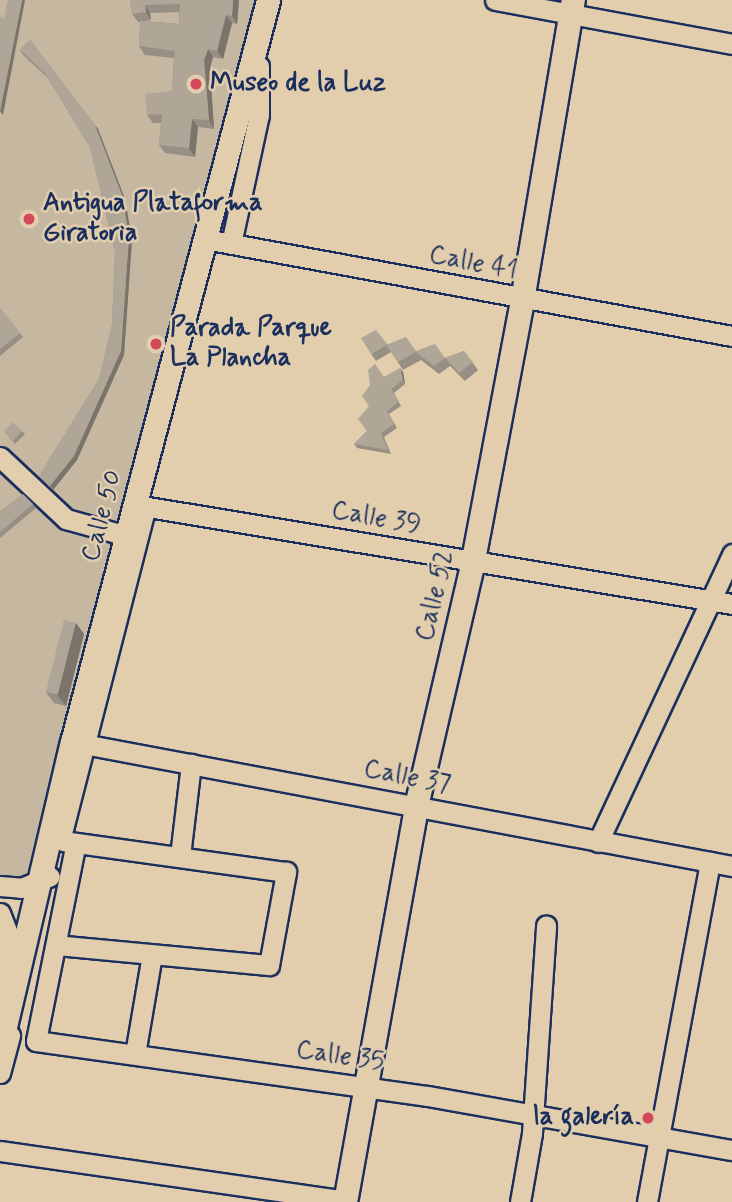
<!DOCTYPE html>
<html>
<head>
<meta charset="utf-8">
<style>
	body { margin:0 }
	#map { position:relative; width:732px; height:1202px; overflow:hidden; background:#e2ceac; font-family:Mynerve,sans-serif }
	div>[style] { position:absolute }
	.green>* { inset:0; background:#c5b7a0 }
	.roads { filter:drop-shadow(2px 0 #1b2f5e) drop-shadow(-2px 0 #1b2f5e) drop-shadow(0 2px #1b2f5e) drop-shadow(0 -2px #1b2f5e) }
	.minor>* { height:19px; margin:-9.5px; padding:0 9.5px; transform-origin:9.5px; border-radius:9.5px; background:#e2ceac }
	.major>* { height:23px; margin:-11.5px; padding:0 11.5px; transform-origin:11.5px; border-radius:11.5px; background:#e2ceac }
	.wall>* { inset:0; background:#978f83 }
	.shaded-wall>* { inset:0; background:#7b746a }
	.building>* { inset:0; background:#b0a698; transform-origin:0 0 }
	.dots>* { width:19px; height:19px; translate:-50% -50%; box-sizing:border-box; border:4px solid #e2ceac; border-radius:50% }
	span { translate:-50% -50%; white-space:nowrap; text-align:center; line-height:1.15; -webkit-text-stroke:5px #e2ceac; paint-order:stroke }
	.poi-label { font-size:26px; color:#1b2f5e; font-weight:700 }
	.left { translate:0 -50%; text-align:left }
	.right { translate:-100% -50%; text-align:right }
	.street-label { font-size:26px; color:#1b2f5e }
</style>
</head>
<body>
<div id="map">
	<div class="green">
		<i style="clip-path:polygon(0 0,257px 0,29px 874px,17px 879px,0 876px)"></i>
	</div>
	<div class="roads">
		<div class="minor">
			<i style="left:495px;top:0;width:241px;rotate:10.5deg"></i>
			<i style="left:205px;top:239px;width:536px;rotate:10.43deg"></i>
			<i style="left:231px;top:244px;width:132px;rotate:-77.8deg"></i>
			<i style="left:259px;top:115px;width:49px;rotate:-90deg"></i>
			<i style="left:0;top:457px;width:91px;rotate:43.2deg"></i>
			<i style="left:66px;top:519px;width:63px;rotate:15.6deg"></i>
			<i style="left:136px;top:505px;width:604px;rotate:9.43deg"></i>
			<i style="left:73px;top:742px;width:671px;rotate:10.66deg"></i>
			<i style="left:61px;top:837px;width:341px;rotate:-75.6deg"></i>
			<i style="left:598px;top:842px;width:318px;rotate:-65deg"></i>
			<i style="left:75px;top:847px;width:198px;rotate:101.4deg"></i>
			<i style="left:36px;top:1041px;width:396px;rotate:8deg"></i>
			<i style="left:428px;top:1096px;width:309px;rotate:10.1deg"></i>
			<i style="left:180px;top:856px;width:93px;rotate:-83.2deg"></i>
			<i style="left:0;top:886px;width:21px;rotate:5deg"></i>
			<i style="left:21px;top:888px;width:31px;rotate:-22deg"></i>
			<i style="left:0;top:913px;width:44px;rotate:68.7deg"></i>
			<i style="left:56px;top:945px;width:214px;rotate:5.4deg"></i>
			<i style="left:269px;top:965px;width:95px;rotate:-79.6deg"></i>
			<i style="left:286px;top:872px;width:225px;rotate:-172.1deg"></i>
			<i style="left:135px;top:1054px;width:100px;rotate:-80.3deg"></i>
			<i style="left:0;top:1073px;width:39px;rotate:-75deg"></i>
			<i style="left:0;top:1151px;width:349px;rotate:8.2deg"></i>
			<i style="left:520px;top:1202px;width:70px;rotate:-80.1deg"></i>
			<i style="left:532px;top:1133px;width:208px;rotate:-86.1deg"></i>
			<i style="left:647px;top:1202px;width:346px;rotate:-79.5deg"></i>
		</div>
		<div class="major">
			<i style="left:0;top:939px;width:56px;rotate:81.7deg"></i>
			<i style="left:0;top:1048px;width:314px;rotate:-76.8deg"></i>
			<i style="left:72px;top:742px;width:767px;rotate:-75.2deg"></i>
			<i style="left:345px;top:1202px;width:402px;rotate:-79.8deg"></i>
			<i style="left:416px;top:806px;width:247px;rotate:-76.9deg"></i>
			<i style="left:472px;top:565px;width:270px;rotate:-79.3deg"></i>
			<i style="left:522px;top:300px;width:304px;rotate:-80.4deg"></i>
		</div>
	</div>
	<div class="wall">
		<i style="clip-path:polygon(evenodd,130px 0,239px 0,237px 24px,232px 23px,223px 59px,213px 57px,210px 68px,214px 129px,198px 127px,195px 157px,165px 153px,159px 145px,161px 123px,153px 123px,147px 115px,172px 91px,174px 58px,145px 55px,139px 46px,140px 22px,138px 22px,132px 14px,130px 0,179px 12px,179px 24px,145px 21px,151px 20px,150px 13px,179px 12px)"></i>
		<i style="clip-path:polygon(30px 40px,98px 129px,125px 199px,132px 240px,124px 355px,77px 460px,53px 490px,39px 476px,99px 379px,112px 325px,115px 252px,90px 147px,47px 77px,22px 54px,20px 50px)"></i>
		<i style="clip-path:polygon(0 308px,23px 337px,0 356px)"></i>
		<i style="clip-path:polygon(387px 344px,445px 358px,464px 351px,478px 370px,465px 381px,450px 366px,439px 374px,421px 360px,403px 370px,391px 352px,376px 361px,371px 354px)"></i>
		<i style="clip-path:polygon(403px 372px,405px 384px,394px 393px,401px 406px,389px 414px,397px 428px,384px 437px,391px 454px,357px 448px,354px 444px,367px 431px,369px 406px,384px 377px)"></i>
		<i style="clip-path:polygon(4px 431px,22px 431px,25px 434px,15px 444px)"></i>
		<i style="clip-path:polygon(33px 504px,36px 508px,0 538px,0 511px)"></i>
		<i style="clip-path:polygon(76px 623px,84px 634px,66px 706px,54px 703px,46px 692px)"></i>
	</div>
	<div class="shaded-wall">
		<i style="clip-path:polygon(22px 0,25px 0,3px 115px,0 111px)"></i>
		<i style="clip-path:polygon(233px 0,239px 0,237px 24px,232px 16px)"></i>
		<i style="clip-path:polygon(145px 5px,150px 13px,151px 20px,146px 12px)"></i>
		<i style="clip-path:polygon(226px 15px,232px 23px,223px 59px,217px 51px)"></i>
		<i style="clip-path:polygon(208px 49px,213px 57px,210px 68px,214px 129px,209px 120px,204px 60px)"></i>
		<i style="clip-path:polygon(192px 119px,198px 127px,195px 157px,189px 148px)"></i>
		<i style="clip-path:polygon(95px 125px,98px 129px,125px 199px,132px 240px,124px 355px,77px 460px,53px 490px,50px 486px,121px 351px,129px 236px)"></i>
		<i style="clip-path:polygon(400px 368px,403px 372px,405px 384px,403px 380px)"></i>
		<i style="clip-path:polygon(76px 623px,84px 634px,66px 706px,57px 695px)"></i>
	</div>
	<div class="building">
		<i style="clip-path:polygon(8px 0,22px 0,0 110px,0 16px,4px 19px)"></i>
		<i style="clip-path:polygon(130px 0,233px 0,232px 16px,226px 15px,217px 51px,208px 49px,204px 60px,209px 120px,192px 119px,189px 148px,159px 145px,162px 114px,147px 115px,145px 94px,172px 91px,175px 51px,139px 46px,140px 21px,179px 24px,180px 4px,145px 5px,146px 12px,132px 14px)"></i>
		<i style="clip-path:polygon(30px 40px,95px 125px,122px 195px,129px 236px,121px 351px,74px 456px,50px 486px,39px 476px,99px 379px,112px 325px,115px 252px,90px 147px,45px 73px,20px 50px)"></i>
		<i style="clip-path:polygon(0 308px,20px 333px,0 349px)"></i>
		<i style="clip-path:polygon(376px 330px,387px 344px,371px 354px,361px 338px)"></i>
		<i style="clip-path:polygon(406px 337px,416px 351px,435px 344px,445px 358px,464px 351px,473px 362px,459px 373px,445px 358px,434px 366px,416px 352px,398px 362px,386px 345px)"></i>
		<i style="clip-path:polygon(375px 364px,384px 377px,400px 368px,403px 380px,391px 389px,398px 402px,387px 411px,394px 424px,381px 433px,388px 450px,354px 444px,367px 431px,358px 419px,369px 406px,362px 396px,370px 385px,368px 370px)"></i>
		<i style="left:13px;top:422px;width:13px;height:13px;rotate:45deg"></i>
		<i style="clip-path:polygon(23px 494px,33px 504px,0 532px,0 511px)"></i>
		<i style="left:64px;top:620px;width:12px;height:74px;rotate:14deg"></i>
	</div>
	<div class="dots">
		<i style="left:196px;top:84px;background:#d1495b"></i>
		<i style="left:29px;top:219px;background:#d1495b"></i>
		<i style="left:156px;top:344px;background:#d1495b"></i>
		<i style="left:648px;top:1118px;background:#d1495b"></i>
	</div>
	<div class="poi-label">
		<span class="left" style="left:210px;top:84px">Museo de la Luz</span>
		<span class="left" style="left:43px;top:219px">Antigua Plataforma<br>Giratoria</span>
		<span class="left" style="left:170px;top:344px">Parada Parque<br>La Plancha</span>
		<span class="right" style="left:634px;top:1118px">la galería</span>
	</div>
	<div class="street-label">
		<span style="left:473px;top:264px;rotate:11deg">Calle 41</span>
		<span style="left:103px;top:516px;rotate:-75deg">Calle 50</span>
		<span style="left:376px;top:519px;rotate:10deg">Calle 39</span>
		<span style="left:436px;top:596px;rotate:-77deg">Calle 52</span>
		<span style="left:407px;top:778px;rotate:11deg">Calle 37</span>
		<span style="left:340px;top:1057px;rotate:8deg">Calle 35</span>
	</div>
</div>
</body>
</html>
